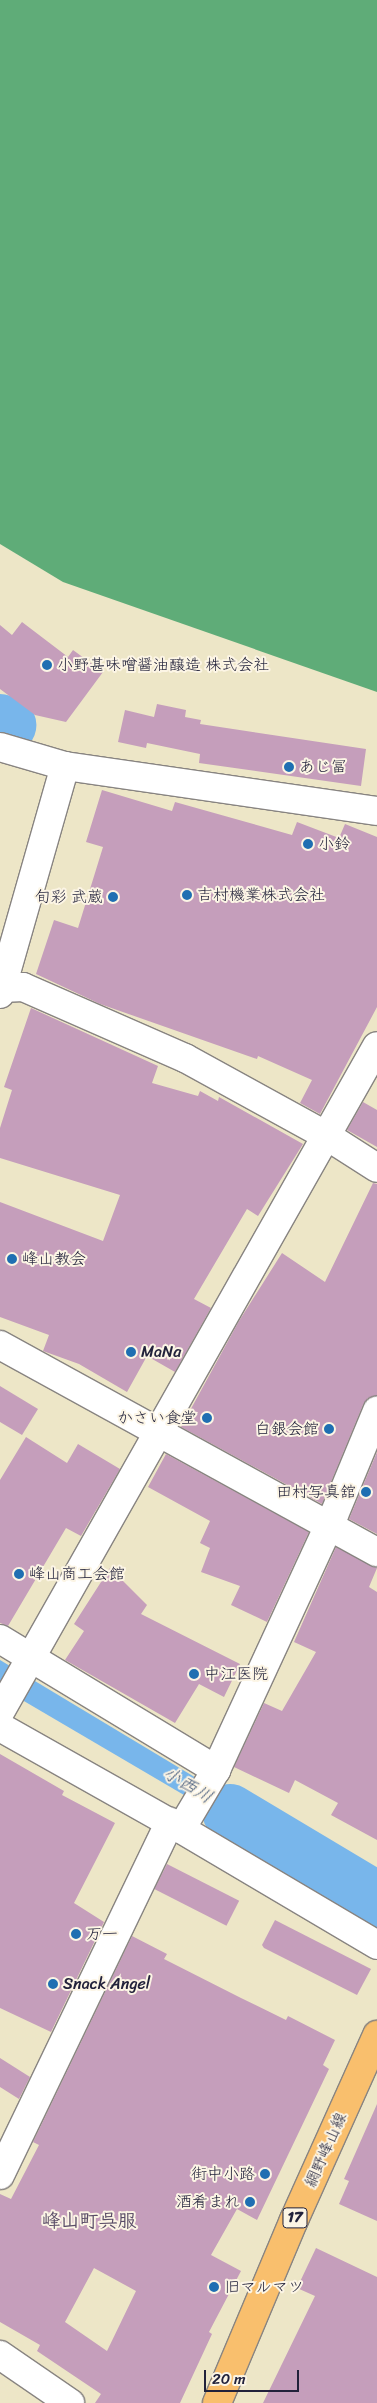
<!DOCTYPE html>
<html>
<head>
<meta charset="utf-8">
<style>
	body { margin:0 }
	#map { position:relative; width:377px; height:2403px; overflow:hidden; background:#ede6c7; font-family:Sriracha,"Klee One",sans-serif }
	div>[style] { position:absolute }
	.forest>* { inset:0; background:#5fac78 }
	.water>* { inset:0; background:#78b6eb }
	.river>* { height:56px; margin:-28px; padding:0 28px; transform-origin:28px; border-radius:28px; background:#78b6eb }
	.building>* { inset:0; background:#c59ebb; transform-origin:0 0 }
	.roads { filter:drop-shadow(1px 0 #888481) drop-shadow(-1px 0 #888481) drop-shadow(0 1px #888481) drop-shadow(0 -1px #888481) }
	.minor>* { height:28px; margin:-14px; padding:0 14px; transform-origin:14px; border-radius:14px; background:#fff }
	.tertiary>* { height:28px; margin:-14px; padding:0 14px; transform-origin:14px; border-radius:14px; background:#fff }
	.primary>* { height:28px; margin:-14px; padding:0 14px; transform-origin:14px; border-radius:14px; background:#f9bf6d }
	.dots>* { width:14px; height:14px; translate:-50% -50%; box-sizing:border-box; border:2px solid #fcf5e5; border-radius:50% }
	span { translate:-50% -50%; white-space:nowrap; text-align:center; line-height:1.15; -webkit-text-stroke:4px #fcf5e5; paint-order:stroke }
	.shield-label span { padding:1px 4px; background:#fcf5e5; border:1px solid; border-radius:4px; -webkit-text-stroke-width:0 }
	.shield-label { font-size:15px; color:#22223b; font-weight:700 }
	.poi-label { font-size:16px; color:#22223b }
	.left { translate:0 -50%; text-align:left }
	.right { translate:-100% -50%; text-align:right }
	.street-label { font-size:16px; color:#22223b }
	.water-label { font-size:18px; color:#405679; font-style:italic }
	.quarter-label { font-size:19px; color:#5b4d68; font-weight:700 }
	.scale { position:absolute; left:204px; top:2370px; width:95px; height:22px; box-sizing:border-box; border:2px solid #22223b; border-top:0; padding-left:6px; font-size:15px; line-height:18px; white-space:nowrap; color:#22223b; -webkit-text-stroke:4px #fcf5e5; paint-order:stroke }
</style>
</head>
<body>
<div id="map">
	<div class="forest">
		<i style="clip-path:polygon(0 0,377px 0,377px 692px,63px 582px,0 544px)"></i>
	</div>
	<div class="water">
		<i style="clip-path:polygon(0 1660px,301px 1841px,293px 1859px,0 1687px)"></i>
	</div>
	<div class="river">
		<i style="left:0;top:722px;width:9px;rotate:21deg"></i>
		<i style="left:230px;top:1812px;width:171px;rotate:30.9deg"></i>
	</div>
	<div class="building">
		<i style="clip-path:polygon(22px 622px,68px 657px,73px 650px,103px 672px,66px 722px,35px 715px,0 689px,0 625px,12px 635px)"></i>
		<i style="clip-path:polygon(157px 704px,186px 710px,185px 717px,201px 720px,200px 724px,366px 749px,361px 786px,199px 763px,200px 754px,147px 743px,146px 748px,118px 742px,125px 710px,154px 717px)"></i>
		<i style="clip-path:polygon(102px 790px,172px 811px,175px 802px,292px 835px,297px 822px,339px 838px,345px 824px,377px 837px,377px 1007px,320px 1114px,300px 1103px,312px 1080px,258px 1056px,257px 1059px,100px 1004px,36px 974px,54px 920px,78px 928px,103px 847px,86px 842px)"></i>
		<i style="clip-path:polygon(31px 1008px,158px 1066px,152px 1083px,198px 1096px,200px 1091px,218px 1101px,219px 1097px,303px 1144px,258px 1216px,247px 1209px,194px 1299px,211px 1308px,175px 1372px,147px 1356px,127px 1392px,79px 1364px,43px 1351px,49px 1335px,0 1317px,0 1202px,103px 1241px,120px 1195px,0 1158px,0 1128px,12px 1090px,4px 1087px)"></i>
		<i style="clip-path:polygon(363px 1102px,377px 1110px,377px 1147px,347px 1130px)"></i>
		<i style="clip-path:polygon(373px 1183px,377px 1184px,377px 1396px,368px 1398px,363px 1405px,322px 1504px,181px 1427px,239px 1321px,282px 1253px,325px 1282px)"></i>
		<i style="clip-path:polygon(0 1386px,38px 1409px,22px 1435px,0 1422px)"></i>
		<i style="clip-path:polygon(26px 1437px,67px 1463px,78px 1444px,120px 1469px,81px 1536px,66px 1528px,8px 1626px,0 1623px,0 1480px)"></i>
		<i style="clip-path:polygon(377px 1452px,377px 1534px,349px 1519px)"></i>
		<i style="clip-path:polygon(166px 1454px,309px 1532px,267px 1622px,231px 1605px,240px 1586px,201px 1572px,210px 1548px,200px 1543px,210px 1521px,148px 1487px)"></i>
		<i style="clip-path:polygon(336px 1547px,377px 1568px,369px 1587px,377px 1592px,377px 1840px,331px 1815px,338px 1803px,295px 1780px,289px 1793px,234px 1767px,264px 1703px,282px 1711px,316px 1652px,294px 1642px)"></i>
		<i style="clip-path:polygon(110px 1568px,147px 1605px,141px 1614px,240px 1664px,224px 1697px,199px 1684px,175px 1723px,65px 1660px,84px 1631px,74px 1624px)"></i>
		<i style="clip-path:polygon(0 1754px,64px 1791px,62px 1795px,115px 1823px,74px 1903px,104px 1922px,51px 2032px,0 2008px)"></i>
		<i style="left:167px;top:1864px;width:81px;height:28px;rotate:27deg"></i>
		<i style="clip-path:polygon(275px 1920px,371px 1969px,357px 1995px,264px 1948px,262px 1945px)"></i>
		<i style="clip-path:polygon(evenodd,132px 1936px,167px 1954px,164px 1959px,241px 1998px,286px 2020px,288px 2016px,335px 2040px,323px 2065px,329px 2069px,257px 2220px,237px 2209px,211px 2255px,241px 2271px,209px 2332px,212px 2334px,180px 2403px,95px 2403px,101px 2394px,37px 2351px,40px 2345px,0 2322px,0 2194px,11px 2199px,39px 2145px,33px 2142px,132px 1936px,94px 2268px,136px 2291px,107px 2351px,65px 2322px,94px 2268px)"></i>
		<i style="clip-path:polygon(0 2058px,30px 2077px,19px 2099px,0 2087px)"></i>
		<i style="clip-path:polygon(377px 2104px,377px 2221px,339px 2204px,349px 2181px,344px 2179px)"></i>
		<i style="clip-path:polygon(316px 2248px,377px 2277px,377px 2403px,263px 2403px,315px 2296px,297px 2288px)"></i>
	</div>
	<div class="roads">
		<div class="minor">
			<i style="left:2px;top:988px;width:21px;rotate:-3deg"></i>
			<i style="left:23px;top:987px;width:177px;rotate:23.7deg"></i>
			<i style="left:185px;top:1058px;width:162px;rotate:28.8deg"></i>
			<i style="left:327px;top:1136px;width:59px;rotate:32.6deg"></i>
			<i style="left:0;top:994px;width:237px;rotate:-74.1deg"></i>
			<i style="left:0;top:1345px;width:430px;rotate:28.8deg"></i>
			<i style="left:0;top:1639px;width:253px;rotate:31.2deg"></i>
			<i style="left:0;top:1712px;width:765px;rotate:-60.49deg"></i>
			<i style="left:0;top:1727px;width:208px;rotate:29.4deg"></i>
			<i style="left:181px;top:1829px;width:228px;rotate:30.6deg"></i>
			<i style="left:181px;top:1829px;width:69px;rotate:-59.3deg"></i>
			<i style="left:216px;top:1770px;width:281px;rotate:-65.2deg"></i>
			<i style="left:334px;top:1515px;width:113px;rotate:-67.5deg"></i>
			<i style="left:0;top:2175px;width:392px;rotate:-64.3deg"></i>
		</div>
		<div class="tertiary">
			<i style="left:0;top:747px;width:68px;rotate:16.3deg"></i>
			<i style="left:65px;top:766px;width:315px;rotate:8.2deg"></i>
			<i style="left:0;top:2355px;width:85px;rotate:34.4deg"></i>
		</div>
		<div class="primary">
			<i style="left:217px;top:2403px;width:199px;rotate:-67.2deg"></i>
			<i style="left:294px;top:2220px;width:203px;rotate:-65.8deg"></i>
		</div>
	</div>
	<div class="dots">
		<i style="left:47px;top:665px;background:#1f6fb2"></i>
		<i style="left:289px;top:767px;background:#1f6fb2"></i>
		<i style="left:308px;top:844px;background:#1f6fb2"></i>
		<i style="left:187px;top:895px;background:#1f6fb2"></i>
		<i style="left:113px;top:897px;background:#1f6fb2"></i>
		<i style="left:12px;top:1259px;background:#1f6fb2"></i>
		<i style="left:131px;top:1352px;background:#1f6fb2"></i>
		<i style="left:207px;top:1418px;background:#1f6fb2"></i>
		<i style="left:329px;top:1429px;background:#1f6fb2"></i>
		<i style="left:366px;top:1492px;background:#1f6fb2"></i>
		<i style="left:19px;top:1574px;background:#1f6fb2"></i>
		<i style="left:194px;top:1674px;background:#1f6fb2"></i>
		<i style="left:76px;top:1934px;background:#1f6fb2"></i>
		<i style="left:53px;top:1984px;background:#1f6fb2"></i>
		<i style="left:265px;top:2174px;background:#1f6fb2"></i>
		<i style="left:250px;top:2202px;background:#1f6fb2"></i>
		<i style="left:214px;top:2287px;background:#1f6fb2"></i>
	</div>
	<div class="shield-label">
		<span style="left:295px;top:2218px">17</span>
	</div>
	<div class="poi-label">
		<span class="left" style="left:57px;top:665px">小野甚味噌醤油醸造 株式会社</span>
		<span class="left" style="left:299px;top:767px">あじ冨</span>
		<span class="left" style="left:318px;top:844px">小鈴</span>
		<span class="left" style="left:197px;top:895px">吉村機業株式会社</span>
		<span class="right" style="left:103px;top:897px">旬彩 武蔵</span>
		<span class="left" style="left:22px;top:1259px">峰山教会</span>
		<span class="left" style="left:141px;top:1352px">MaNa</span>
		<span class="right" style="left:197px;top:1418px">かさい食堂</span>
		<span class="right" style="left:319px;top:1429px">白銀会館</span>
		<span class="right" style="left:356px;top:1492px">田村写真舘</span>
		<span class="left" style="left:29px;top:1574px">峰山商工会館</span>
		<span class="left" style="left:204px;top:1674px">中江医院</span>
		<span class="left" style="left:86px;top:1934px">万一</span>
		<span class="left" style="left:63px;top:1984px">Snack Angel</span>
		<span class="right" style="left:255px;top:2174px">街中小路</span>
		<span class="right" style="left:240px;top:2202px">酒肴まれ</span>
		<span class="left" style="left:224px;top:2287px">旧マルマツ</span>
	</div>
	<div class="street-label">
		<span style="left:326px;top:2150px;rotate:-66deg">網野峰山線</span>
	</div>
	<div class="water-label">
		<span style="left:188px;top:1785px;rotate:31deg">小西川</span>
	</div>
	<div class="quarter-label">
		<span style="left:89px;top:2221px">峰山町呉服</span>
	</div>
	<div class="scale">20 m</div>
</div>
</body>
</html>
